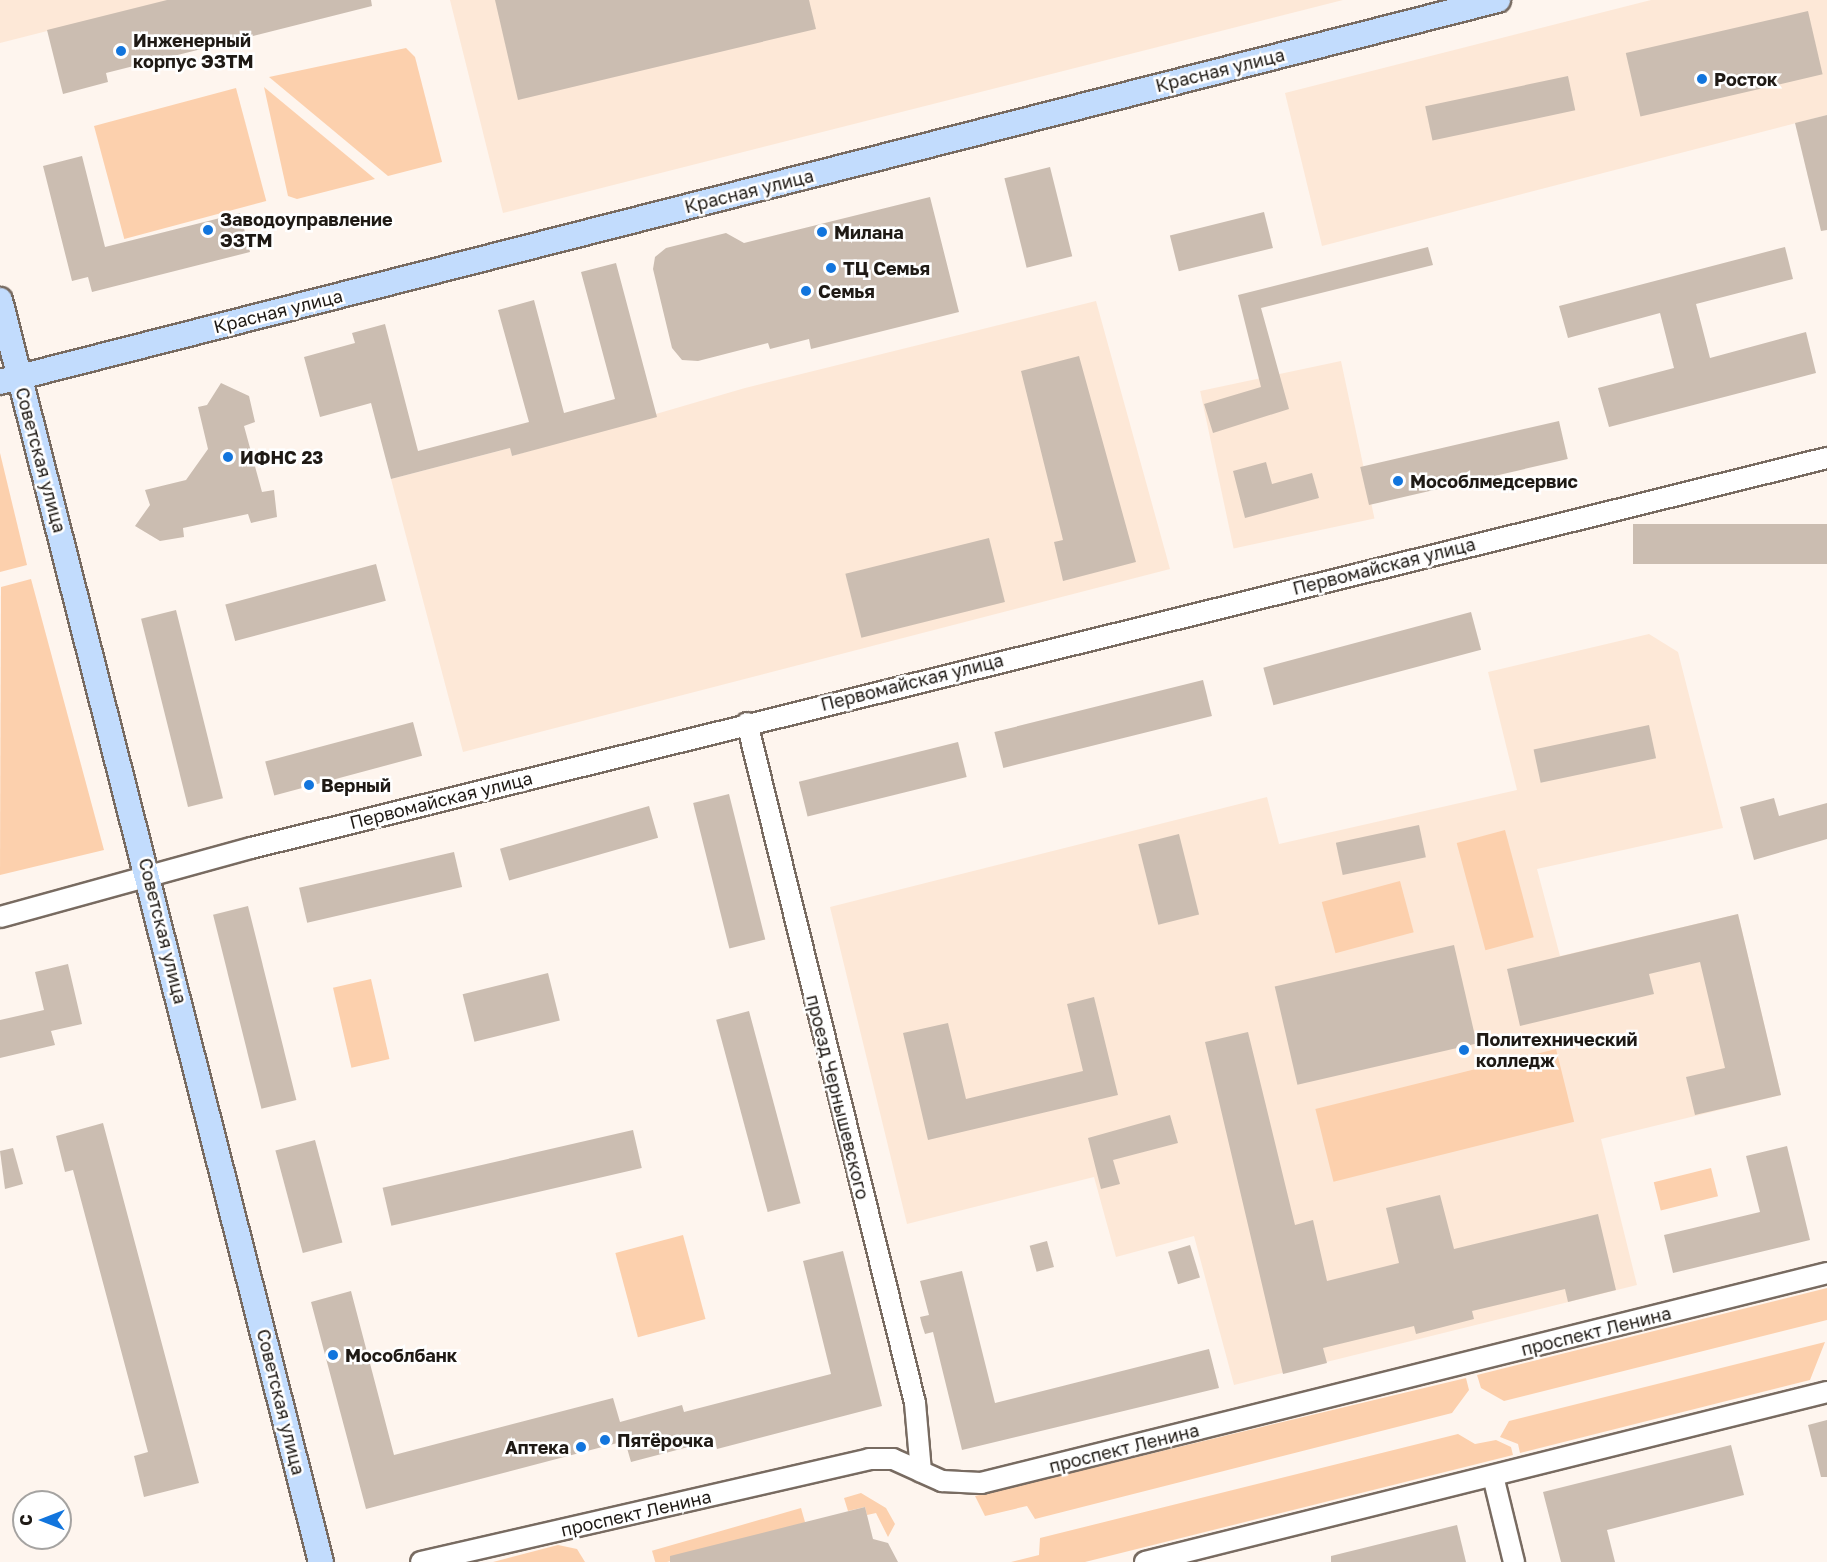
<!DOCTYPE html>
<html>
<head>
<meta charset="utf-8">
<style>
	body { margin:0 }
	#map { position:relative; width:1827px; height:1562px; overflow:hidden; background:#fef5ee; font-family:"Golos Text",sans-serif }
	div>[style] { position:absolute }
	.built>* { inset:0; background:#fde8d7; transform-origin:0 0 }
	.green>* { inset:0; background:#fcd0ad; transform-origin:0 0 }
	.building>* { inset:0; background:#cbbdb1; transform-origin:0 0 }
	.roads { filter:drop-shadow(2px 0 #786b61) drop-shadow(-2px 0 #786b61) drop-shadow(0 2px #786b61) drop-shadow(0 -2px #786b61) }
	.minor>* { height:20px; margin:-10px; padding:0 10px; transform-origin:10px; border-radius:10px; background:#fff }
	.major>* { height:24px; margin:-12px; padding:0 12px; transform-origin:12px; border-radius:12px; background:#c2dcfd }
	.dots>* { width:16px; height:16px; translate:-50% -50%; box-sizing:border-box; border:3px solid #fff; border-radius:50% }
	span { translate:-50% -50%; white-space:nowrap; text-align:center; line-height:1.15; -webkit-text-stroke:5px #fff; paint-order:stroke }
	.poi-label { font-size:18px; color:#1f1a15; font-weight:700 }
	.left { translate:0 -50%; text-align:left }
	.right { translate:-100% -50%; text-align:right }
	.street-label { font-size:18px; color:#1f1a15 }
	.north { position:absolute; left:12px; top:1490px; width:60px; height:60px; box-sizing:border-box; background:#fff; border:2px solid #a5a3a1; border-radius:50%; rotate:270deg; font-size:16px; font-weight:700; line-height:24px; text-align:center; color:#1f1a15 }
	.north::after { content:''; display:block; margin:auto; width:21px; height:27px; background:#1275dd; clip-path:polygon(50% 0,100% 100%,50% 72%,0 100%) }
</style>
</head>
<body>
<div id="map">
	<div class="built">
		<i style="clip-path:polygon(0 0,169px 0,0 43px)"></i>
		<i style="clip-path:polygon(450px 0,1343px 0,503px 213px)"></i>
		<i style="clip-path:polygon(1651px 0,1827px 0,1827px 115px,1322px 246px,1285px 93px)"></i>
		<i style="clip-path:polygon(1096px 301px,1170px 569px,463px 752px,391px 479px,510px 448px,512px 456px,745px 388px)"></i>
		<i style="left:1341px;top:361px;width:161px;height:144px;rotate:78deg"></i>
		<i style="clip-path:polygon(1649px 634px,1678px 652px,1723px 828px,1537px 869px,1560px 956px,1738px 914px,1781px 1095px,1601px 1139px,1637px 1285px,1234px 1385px,1194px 1236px,1116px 1257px,1094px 1177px,907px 1224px,830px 907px,1267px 797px,1279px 844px,1517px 790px,1488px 672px)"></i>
	</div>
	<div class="green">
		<i style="clip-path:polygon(406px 48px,415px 57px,442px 162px,388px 176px,269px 77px)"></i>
		<i style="clip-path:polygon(264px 87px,375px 179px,297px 199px,288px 196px)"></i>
		<i style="left:236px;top:88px;width:117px;height:147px;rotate:75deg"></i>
		<i style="clip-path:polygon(0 453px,27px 565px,0 572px)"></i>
		<i style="clip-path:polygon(31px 579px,104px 850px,0 875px,1px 587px)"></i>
		<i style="left:1505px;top:830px;width:111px;height:50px;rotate:75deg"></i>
		<i style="left:1400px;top:881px;width:53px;height:81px;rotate:75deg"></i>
		<i style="left:371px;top:979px;width:82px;height:39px;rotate:77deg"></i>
		<i style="left:1556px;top:1049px;width:75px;height:248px;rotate:76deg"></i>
		<i style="left:1711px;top:1168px;width:29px;height:59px;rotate:76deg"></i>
		<i style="left:683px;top:1235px;width:87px;height:70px;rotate:75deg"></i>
		<i style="clip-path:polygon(1827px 1288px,1827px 1320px,1504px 1401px,1481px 1388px,1477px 1375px)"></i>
		<i style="clip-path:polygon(1825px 1342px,1810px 1380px,1520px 1453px,1518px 1444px,1500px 1437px,1509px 1421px)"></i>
		<i style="clip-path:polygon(1466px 1378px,1469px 1390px,1452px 1413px,1035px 1519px,1027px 1506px,985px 1516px,975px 1496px)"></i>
		<i style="clip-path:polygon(1458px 1434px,1475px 1444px,1496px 1440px,1511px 1447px,1513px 1455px,1085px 1562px,1011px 1562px,1039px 1555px,1040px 1538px)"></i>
		<i style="clip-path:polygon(861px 1493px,886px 1508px,895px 1524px,888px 1537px,876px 1513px,867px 1515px,865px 1507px,848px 1511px,844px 1498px)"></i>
		<i style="left:801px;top:1508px;width:15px;height:155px;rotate:74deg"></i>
		<i style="clip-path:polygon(558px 1545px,577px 1549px,585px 1562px,493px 1562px)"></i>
	</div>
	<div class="building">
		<i style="clip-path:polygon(167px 0,371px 0,372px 6px,106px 73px,108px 82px,63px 94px,47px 30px)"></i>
		<i style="clip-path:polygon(495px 0,809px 0,816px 29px,518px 100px)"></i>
		<i style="left:1808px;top:11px;width:65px;height:187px;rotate:77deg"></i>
		<i style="left:1568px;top:76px;width:35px;height:146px;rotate:78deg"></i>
		<i style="clip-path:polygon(1827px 115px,1827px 230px,1821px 231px,1795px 123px)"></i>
		<i style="clip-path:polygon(82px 156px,105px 247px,240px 213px,250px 252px,92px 292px,88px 277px,72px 281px,43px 166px)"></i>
		<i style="left:1050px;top:167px;width:92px;height:47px;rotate:76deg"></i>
		<i style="clip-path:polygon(930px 197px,959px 312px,811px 349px,809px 339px,770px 349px,768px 343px,698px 361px,682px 360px,672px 348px,653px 269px,655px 257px,666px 248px,726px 233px,744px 243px)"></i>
		<i style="left:1264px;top:212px;width:37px;height:97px;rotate:76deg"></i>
		<i style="clip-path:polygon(1428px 247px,1433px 265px,1261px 308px,1289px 409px,1213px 433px,1204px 404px,1261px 387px,1238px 295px)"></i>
		<i style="clip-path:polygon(1785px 247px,1793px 279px,1696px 304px,1710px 358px,1806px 332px,1816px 373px,1609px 427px,1598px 388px,1674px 368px,1660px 313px,1568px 338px,1559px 306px)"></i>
		<i style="clip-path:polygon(616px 263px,657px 417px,512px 456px,510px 448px,391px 479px,371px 403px,320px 417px,304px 357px,355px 343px,352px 333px,385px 324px,418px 451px,529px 422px,498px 310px,534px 300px,564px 413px,615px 399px,581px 272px)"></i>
		<i style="clip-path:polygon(1079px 356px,1136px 562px,1063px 581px,1054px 542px,1063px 540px,1021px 371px)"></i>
		<i style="clip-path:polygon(221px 383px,249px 396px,255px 422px,244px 426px,262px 492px,274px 490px,277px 517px,251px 523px,248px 514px,183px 528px,184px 537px,160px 541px,135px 526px,150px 505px,145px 490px,186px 480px,208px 449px,198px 407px,207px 405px)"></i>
		<i style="left:1559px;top:421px;width:39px;height:204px;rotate:77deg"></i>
		<i style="clip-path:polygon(1266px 462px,1272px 484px,1312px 473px,1319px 498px,1245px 518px,1233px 471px)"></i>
		<i style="left:1827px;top:524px;width:40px;height:194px;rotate:90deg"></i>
		<i style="left:989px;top:538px;width:66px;height:148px;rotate:76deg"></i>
		<i style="left:376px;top:564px;width:38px;height:156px;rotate:75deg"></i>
		<i style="left:176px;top:610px;width:194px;height:36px;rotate:76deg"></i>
		<i style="left:1471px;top:612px;width:39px;height:215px;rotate:75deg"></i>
		<i style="left:1203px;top:680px;width:37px;height:215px;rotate:76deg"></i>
		<i style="left:413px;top:722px;width:35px;height:153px;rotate:75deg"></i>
		<i style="left:1649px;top:725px;width:34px;height:118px;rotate:78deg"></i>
		<i style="left:958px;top:742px;width:36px;height:164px;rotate:76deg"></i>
		<i style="left:729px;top:794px;width:150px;height:37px;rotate:76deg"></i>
		<i style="clip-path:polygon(1774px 798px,1779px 816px,1827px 803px,1827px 839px,1754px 860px,1740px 807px)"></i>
		<i style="left:649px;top:806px;width:33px;height:155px;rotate:74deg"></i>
		<i style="left:1419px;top:825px;width:33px;height:85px;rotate:78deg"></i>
		<i style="left:1179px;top:834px;width:83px;height:42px;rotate:76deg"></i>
		<i style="left:454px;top:852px;width:36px;height:159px;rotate:77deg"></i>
		<i style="left:248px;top:906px;width:200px;height:36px;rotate:76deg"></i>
		<i style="clip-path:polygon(1738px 914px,1781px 1095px,1695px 1115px,1686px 1077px,1725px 1068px,1700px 962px,1649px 974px,1654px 994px,1520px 1026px,1507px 969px)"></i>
		<i style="left:1454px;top:945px;width:101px;height:184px;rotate:77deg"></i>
		<i style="clip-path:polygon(68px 964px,82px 1024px,51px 1031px,55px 1045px,0 1058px,0 1020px,44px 1010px,35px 972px)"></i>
		<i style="left:548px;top:973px;width:49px;height:88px;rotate:76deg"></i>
		<i style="clip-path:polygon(1094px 997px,1118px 1095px,928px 1140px,903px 1033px,948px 1023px,966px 1099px,1083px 1071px,1067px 1004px)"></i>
		<i style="left:749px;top:1011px;width:199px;height:34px;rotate:75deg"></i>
		<i style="clip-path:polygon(1248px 1032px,1295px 1225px,1313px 1220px,1327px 1281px,1399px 1263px,1386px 1208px,1440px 1195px,1454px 1249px,1598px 1214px,1616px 1290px,1568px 1302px,1565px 1289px,1472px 1311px,1474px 1319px,1416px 1334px,1414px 1326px,1323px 1348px,1327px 1363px,1283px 1374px,1205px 1042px)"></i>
		<i style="clip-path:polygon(1170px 1115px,1178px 1143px,1113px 1160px,1120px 1184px,1101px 1189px,1088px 1138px)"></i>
		<i style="clip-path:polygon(103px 1123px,199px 1483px,144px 1497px,134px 1456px,148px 1452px,73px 1170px,65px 1172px,56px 1136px)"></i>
		<i style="left:633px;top:1130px;width:39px;height:257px;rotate:77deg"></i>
		<i style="left:315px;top:1140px;width:106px;height:41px;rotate:75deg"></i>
		<i style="clip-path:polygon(1787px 1146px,1810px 1240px,1673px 1273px,1664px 1235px,1760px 1212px,1746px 1156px)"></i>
		<i style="clip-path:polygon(13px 1148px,23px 1184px,5px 1189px,0 1151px)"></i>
		<i style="left:1047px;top:1241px;width:27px;height:18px;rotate:75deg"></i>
		<i style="left:1190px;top:1245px;width:34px;height:23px;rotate:73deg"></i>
		<i style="clip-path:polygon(843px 1251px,882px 1406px,717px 1449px,715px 1440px,631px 1462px,625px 1441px,366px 1509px,311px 1302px,351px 1291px,394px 1455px,613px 1398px,620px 1422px,682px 1405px,684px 1412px,831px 1374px,803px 1261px)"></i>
		<i style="clip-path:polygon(962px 1271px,995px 1403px,1209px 1349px,1219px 1388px,962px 1450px,933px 1332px,925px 1334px,922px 1325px,920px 1317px,929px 1315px,920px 1281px)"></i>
		<i style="clip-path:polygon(1827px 1420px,1827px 1477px,1821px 1477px,1808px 1425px)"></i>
		<i style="clip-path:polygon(1731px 1445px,1744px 1495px,1607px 1530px,1615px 1562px,1561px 1562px,1543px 1492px)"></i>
		<i style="clip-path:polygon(865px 1507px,873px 1539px,888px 1543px,898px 1562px,670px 1562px,670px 1556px)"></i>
		<i style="clip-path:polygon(1457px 1525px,1466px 1562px,1331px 1562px,1331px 1556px)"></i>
	</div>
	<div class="roads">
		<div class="minor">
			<i style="left:747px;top:723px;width:700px;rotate:76.12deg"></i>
			<i style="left:915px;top:1403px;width:69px;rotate:85deg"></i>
			<i style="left:0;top:917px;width:260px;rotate:-15.4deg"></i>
			<i style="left:251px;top:848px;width:1624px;rotate:-13.9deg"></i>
			<i style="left:1493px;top:1476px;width:89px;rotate:76.3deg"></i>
			<i style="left:421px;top:1562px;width:460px;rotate:-12.9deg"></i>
			<i style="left:869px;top:1459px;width:24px"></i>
			<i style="left:893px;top:1459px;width:54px;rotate:24.2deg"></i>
			<i style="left:942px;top:1481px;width:39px;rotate:3deg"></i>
			<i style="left:981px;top:1483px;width:872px;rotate:-13.94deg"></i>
			<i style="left:1145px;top:1562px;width:703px;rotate:-14deg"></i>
		</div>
		<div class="major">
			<i style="left:0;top:300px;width:1302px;rotate:75.73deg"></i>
			<i style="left:0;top:382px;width:1546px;rotate:-14.31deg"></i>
		</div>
	</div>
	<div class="dots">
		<i style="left:121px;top:51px;background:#1275dd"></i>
		<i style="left:1702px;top:79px;background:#1275dd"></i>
		<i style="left:208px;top:230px;background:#1275dd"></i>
		<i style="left:822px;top:232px;background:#1275dd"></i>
		<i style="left:831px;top:268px;background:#1275dd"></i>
		<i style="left:806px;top:291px;background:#1275dd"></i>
		<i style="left:228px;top:457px;background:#1275dd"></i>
		<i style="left:1398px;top:481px;background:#1275dd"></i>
		<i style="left:309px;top:785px;background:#1275dd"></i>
		<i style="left:1464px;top:1050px;background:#1275dd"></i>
		<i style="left:333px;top:1355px;background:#1275dd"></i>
		<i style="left:605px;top:1440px;background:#1275dd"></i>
		<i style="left:581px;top:1447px;background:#1275dd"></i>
	</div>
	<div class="poi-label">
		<span class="left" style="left:133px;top:51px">Инженерный<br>корпус ЭЗТМ</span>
		<span class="left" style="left:1714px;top:79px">Росток</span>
		<span class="left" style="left:220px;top:230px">Заводоуправление<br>ЭЗТМ</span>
		<span class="left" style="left:834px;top:232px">Милана</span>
		<span class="left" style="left:843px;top:268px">ТЦ Семья</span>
		<span class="left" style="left:818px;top:291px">Семья</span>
		<span class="left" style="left:240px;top:457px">ИФНС 23</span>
		<span class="left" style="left:1410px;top:481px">Мособлмедсервис</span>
		<span class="left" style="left:321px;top:785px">Верный</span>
		<span class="left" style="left:1476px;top:1050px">Политехнический<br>колледж</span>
		<span class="left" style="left:345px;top:1355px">Мособлбанк</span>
		<span class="left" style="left:617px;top:1440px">Пятёрочка</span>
		<span class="right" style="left:569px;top:1447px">Аптека</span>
	</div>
	<div class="street-label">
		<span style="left:1220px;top:70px;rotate:-14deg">Красная улица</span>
		<span style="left:749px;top:191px;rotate:-14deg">Красная улица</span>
		<span style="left:278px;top:311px;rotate:-14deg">Красная улица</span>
		<span style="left:41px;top:460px;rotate:75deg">Советская улица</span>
		<span style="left:1384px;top:566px;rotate:-14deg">Первомайская улица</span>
		<span style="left:912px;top:682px;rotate:-14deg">Первомайская улица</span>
		<span style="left:441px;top:800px;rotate:-14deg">Первомайская улица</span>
		<span style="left:163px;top:931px;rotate:76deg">Советская улица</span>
		<span style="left:838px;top:1097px;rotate:76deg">проезд Чернышевского</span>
		<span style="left:1596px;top:1331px;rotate:-14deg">проспект Ленина</span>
		<span style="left:281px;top:1402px;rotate:76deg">Советская улица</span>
		<span style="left:1124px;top:1448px;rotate:-14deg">проспект Ленина</span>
		<span style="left:636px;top:1513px;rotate:-13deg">проспект Ленина</span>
	</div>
	<div class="north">С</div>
</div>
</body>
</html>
